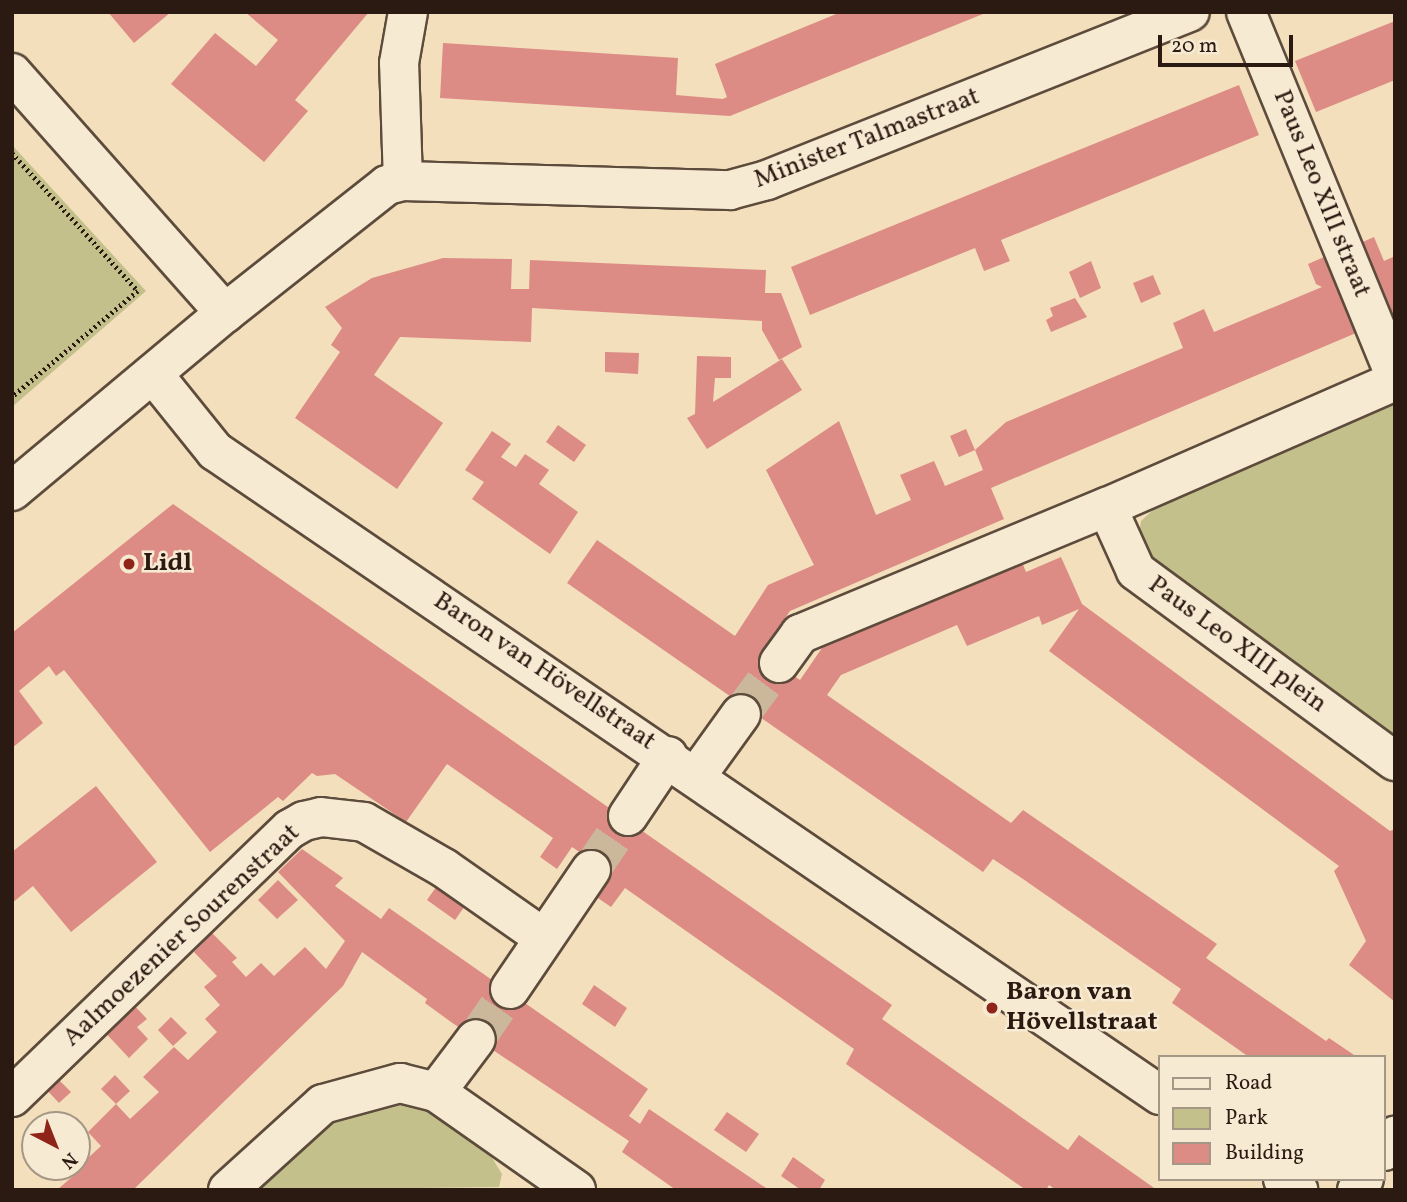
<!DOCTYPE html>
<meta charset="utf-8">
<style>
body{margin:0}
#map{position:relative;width:1407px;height:1202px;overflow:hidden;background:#f3dfbc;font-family:Vollkorn,serif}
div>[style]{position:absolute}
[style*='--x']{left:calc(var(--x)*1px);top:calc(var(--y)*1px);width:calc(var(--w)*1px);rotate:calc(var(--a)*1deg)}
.green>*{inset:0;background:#c3c08b}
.building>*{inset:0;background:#dc8c84}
.minor-tunnel>*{height:38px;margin-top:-19px;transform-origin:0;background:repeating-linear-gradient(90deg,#cbb89a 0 38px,transparent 0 57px)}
.path>*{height:4.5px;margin-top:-2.25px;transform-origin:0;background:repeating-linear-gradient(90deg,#2b1a11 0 2px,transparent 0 5.5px)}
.roads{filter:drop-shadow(2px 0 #5d4b3c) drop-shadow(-2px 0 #5d4b3c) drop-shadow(0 2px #5d4b3c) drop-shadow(0 -2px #5d4b3c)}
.minor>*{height:38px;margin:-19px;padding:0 19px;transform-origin:19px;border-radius:19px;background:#f7ead3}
.dots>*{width:19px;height:19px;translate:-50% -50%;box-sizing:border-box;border:4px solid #f7ead3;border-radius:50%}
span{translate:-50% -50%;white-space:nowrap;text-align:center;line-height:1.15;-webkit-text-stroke:5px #f7ead3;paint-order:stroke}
.street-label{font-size:26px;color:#2b1a11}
.poi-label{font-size:26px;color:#2b1a11;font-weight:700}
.left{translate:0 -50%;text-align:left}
.frame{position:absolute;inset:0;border:14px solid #2b1a11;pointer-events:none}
.legend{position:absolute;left:1158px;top:1055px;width:228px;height:126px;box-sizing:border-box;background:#f7ead3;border:2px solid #a59785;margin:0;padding:9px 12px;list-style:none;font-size:21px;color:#2b1a11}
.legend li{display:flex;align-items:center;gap:14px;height:35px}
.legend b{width:35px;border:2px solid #a59785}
.north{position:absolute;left:21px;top:1111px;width:70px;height:70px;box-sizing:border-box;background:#f7ead3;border:2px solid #a59785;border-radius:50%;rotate:138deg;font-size:19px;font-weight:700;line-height:28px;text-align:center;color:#2b1a11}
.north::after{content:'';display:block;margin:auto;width:24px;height:32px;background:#8f2418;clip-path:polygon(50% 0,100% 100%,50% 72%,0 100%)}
.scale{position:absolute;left:1158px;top:35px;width:135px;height:32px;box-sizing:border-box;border:4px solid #2b1a11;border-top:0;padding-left:9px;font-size:21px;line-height:24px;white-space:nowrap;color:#2b1a11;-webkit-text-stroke:5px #f7ead3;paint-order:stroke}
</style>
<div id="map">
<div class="green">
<div style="clip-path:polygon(12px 145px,146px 291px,12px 407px)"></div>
<div style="clip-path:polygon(1395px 393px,1395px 749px,1148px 563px,1139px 535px,1141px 521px,1154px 509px)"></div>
<div style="clip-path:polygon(403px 1099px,422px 1104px,486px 1148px,502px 1174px,499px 1187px,251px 1190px,335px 1118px)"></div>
</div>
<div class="building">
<div style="clip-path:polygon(108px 12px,171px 12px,134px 43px)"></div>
<div style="clip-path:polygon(245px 12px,369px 12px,295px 100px,308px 111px,264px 162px,171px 84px,215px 33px,256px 66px,278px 40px)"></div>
<div style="clip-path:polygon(841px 12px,988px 12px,730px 116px,440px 98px,443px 43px,678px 58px,676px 95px,723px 99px,727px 97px,715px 64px)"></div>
<div style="clip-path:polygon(1395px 21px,1395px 80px,1316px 112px,1295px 61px)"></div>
<div style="clip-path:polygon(1239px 85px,1259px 135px,1001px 240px,1010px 261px,984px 271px,975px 248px,810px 315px,791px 267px)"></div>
<div style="clip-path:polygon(1374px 237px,1384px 261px,1395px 256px,1395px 317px,1387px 320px,1356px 245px)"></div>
<div style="clip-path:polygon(1324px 257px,1356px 333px,991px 488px,1004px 519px,790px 611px,761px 653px,800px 680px,822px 648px,1022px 562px,1026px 572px,1061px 557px,1082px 604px,1390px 831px,1395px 829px,1395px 1002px,1349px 965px,1366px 941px,1334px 871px,1339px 866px,1049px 651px,1079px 609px,1042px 625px,1039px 616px,967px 646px,957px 625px,841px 675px,827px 695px,1011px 823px,1023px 810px,1217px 944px,1206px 958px,1326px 1041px,1329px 1038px,1357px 1057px,1249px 1057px,1172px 1003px,1181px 989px,1023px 879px,993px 859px,983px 872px,567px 583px,597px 540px,735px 636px,768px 585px,814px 565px,766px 470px,839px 421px,876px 515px,911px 500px,900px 475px,934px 461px,945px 486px,983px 470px,975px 450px,1006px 422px,1183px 348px,1173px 323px,1204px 309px,1214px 332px,1322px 287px,1316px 284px,1308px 264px)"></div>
<div style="clip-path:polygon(443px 258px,512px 259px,511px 289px,529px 289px,530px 260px,766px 270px,765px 293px,781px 293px,802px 347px,779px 360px,762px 330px,762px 321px,532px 308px,531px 342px,400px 337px,374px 375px,443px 423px,397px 489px,295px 418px,340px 352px,331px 345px,342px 328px,325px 307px,372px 278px)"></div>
<div style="clip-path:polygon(1091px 261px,1101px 288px,1080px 298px,1069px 272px)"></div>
<div style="clip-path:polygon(1153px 275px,1161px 294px,1141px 303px,1133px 283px)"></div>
<div style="clip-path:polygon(1075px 298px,1087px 317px,1051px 332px,1046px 320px,1053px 316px,1050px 308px)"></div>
<div style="clip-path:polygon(605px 352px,639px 353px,638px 374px,605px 372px)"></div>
<div style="clip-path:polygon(697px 356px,731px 357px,731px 378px,715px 378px,713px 402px,782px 359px,802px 390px,707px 449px,687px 418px,695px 414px)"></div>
<div style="clip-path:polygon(558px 425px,586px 445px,574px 462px,546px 442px)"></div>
<div style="clip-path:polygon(966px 429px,975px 450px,959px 457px,950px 436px)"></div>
<div style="clip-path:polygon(492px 431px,511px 444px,501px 457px,516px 467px,525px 454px,549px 470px,539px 484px,578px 512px,550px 554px,472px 499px,484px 482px,465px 470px)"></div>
<div style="clip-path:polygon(173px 504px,892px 1005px,882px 1019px,1068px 1150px,1079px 1135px,1157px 1190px,1056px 1190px,1049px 1185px,1046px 1190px,1026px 1190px,846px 1064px,854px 1049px,625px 888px,611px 907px,595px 896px,610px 874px,578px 851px,572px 847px,557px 869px,540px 857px,553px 838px,447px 764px,406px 822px,335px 774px,317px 776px,312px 773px,283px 801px,278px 797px,210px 852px,64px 670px,56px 676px,49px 666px,19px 691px,43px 723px,12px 748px,12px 633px)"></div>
<div style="clip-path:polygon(96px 786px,157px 862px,71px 932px,33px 886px,12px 903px,12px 852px)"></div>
<div style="clip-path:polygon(302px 849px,343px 878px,335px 886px,381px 919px,389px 908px,648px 1089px,629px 1116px,640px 1124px,649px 1109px,769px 1190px,676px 1190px,622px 1152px,629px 1141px,451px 1022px,425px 1003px,427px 999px,362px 952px,343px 986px,133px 1190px,57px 1190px,73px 1176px,64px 1167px,77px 1167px,77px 1146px,88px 1158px,101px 1146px,88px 1132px,116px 1104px,130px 1119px,159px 1092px,143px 1077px,174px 1047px,188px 1060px,217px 1032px,205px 1019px,220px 1005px,204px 987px,217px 976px,194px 952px,212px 933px,237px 958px,232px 962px,246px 977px,261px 963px,274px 976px,305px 947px,326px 969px,345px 941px,278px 872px)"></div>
<div style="clip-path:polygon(278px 880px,298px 900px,277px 919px,258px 900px)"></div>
<div style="clip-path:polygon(439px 883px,467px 903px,455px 920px,427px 900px)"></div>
<div style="clip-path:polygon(594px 985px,627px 1008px,615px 1027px,582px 1004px)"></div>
<div style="clip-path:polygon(129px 1000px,147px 1019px,137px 1027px,148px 1039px,129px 1058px,100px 1027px)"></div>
<div style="clip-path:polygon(171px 1017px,187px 1033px,173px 1046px,158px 1030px)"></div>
<div style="clip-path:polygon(115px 1075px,130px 1091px,116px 1104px,101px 1089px)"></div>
<div style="clip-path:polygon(55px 1076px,71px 1092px,59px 1103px,44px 1087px)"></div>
<div style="clip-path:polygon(727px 1112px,759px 1134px,746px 1152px,714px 1130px)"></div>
<div style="clip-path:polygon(793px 1157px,825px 1180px,819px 1190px,801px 1190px,781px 1176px)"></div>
<div style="clip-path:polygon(36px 1167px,52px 1167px,44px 1175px)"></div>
</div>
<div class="minor-tunnel">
<div style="--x:741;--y:714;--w:64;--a:-53.3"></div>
<div style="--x:591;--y:870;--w:65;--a:-55.6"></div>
<div style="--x:476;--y:1039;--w:60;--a:-55.8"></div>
</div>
<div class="path">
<div style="--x:12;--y:153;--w:187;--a:47.6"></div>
<div style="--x:138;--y:291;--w:165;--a:139.9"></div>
</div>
<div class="roads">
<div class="minor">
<div style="--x:1246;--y:12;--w:393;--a:67.7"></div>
<div style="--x:12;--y:73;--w:321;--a:48.4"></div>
<div style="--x:403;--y:181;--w:118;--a:-91.9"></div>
<div style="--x:399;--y:63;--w:52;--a:-80"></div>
<div style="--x:153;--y:374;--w:99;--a:51.2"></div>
<div style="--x:215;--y:451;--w:1144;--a:34.27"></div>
<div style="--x:12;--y:491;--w:278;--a:-39.9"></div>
<div style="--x:225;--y:313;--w:206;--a:-38.3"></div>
<div style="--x:387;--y:185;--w:16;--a:-14"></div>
<div style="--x:403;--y:181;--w:327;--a:1.6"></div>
<div style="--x:730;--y:190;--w:38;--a:-15"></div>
<div style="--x:767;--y:180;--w:455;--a:-21.7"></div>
<div style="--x:1107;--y:507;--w:70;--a:65.6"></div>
<div style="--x:1136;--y:571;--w:321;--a:36.3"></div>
<div style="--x:779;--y:663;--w:36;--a:-54"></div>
<div style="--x:800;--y:634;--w:332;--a:-22.5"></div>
<div style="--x:1107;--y:507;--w:314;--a:-23.6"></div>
<div style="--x:697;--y:775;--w:75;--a:-54.2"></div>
<div style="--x:628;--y:816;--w:72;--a:-56.3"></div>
<div style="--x:510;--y:989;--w:144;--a:-55.8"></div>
<div style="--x:436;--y:1092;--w:66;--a:-53"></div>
<div style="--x:12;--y:1097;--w:386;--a:-44"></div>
<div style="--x:290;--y:829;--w:16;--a:-30"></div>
<div style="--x:304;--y:821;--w:17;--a:-13"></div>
<div style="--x:321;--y:817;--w:43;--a:6.6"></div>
<div style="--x:364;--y:822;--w:92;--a:29.9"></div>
<div style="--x:444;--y:868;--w:122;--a:35"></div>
<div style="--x:1384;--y:1151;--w:19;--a:-54"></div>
<div style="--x:1283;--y:1179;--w:19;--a:36"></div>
<div style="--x:228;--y:1190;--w:128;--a:-42.2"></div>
<div style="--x:323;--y:1104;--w:80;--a:-15.3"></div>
<div style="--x:400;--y:1083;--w:37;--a:14"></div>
<div style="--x:436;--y:1092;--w:171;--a:35"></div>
<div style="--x:1357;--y:1190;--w:13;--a:-58"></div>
</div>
</div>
<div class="dots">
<div style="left:129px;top:564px;background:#8f2418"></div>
<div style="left:992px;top:1008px;background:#8f2418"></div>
</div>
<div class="street-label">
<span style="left:867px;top:139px;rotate:-21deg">Minister Talmastraat</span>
<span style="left:1321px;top:194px;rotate:68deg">Paus Leo XIII straat</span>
<span style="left:1237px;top:645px;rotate:36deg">Paus Leo XIII plein</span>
<span style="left:544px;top:672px;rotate:34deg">Baron van Hövellstraat</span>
<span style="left:182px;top:936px;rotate:-43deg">Aalmoezenier Sourenstraat</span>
</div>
<div class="poi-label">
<span class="left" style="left:143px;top:564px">Lidl</span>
<span class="left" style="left:1006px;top:1008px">Baron van<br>Hövellstraat</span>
</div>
<div class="frame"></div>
<ul class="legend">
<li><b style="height:9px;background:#f7ead3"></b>Road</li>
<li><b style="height:19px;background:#c3c08b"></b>Park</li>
<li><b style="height:19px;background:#dc8c84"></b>Building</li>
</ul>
<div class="north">N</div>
<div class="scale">20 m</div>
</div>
